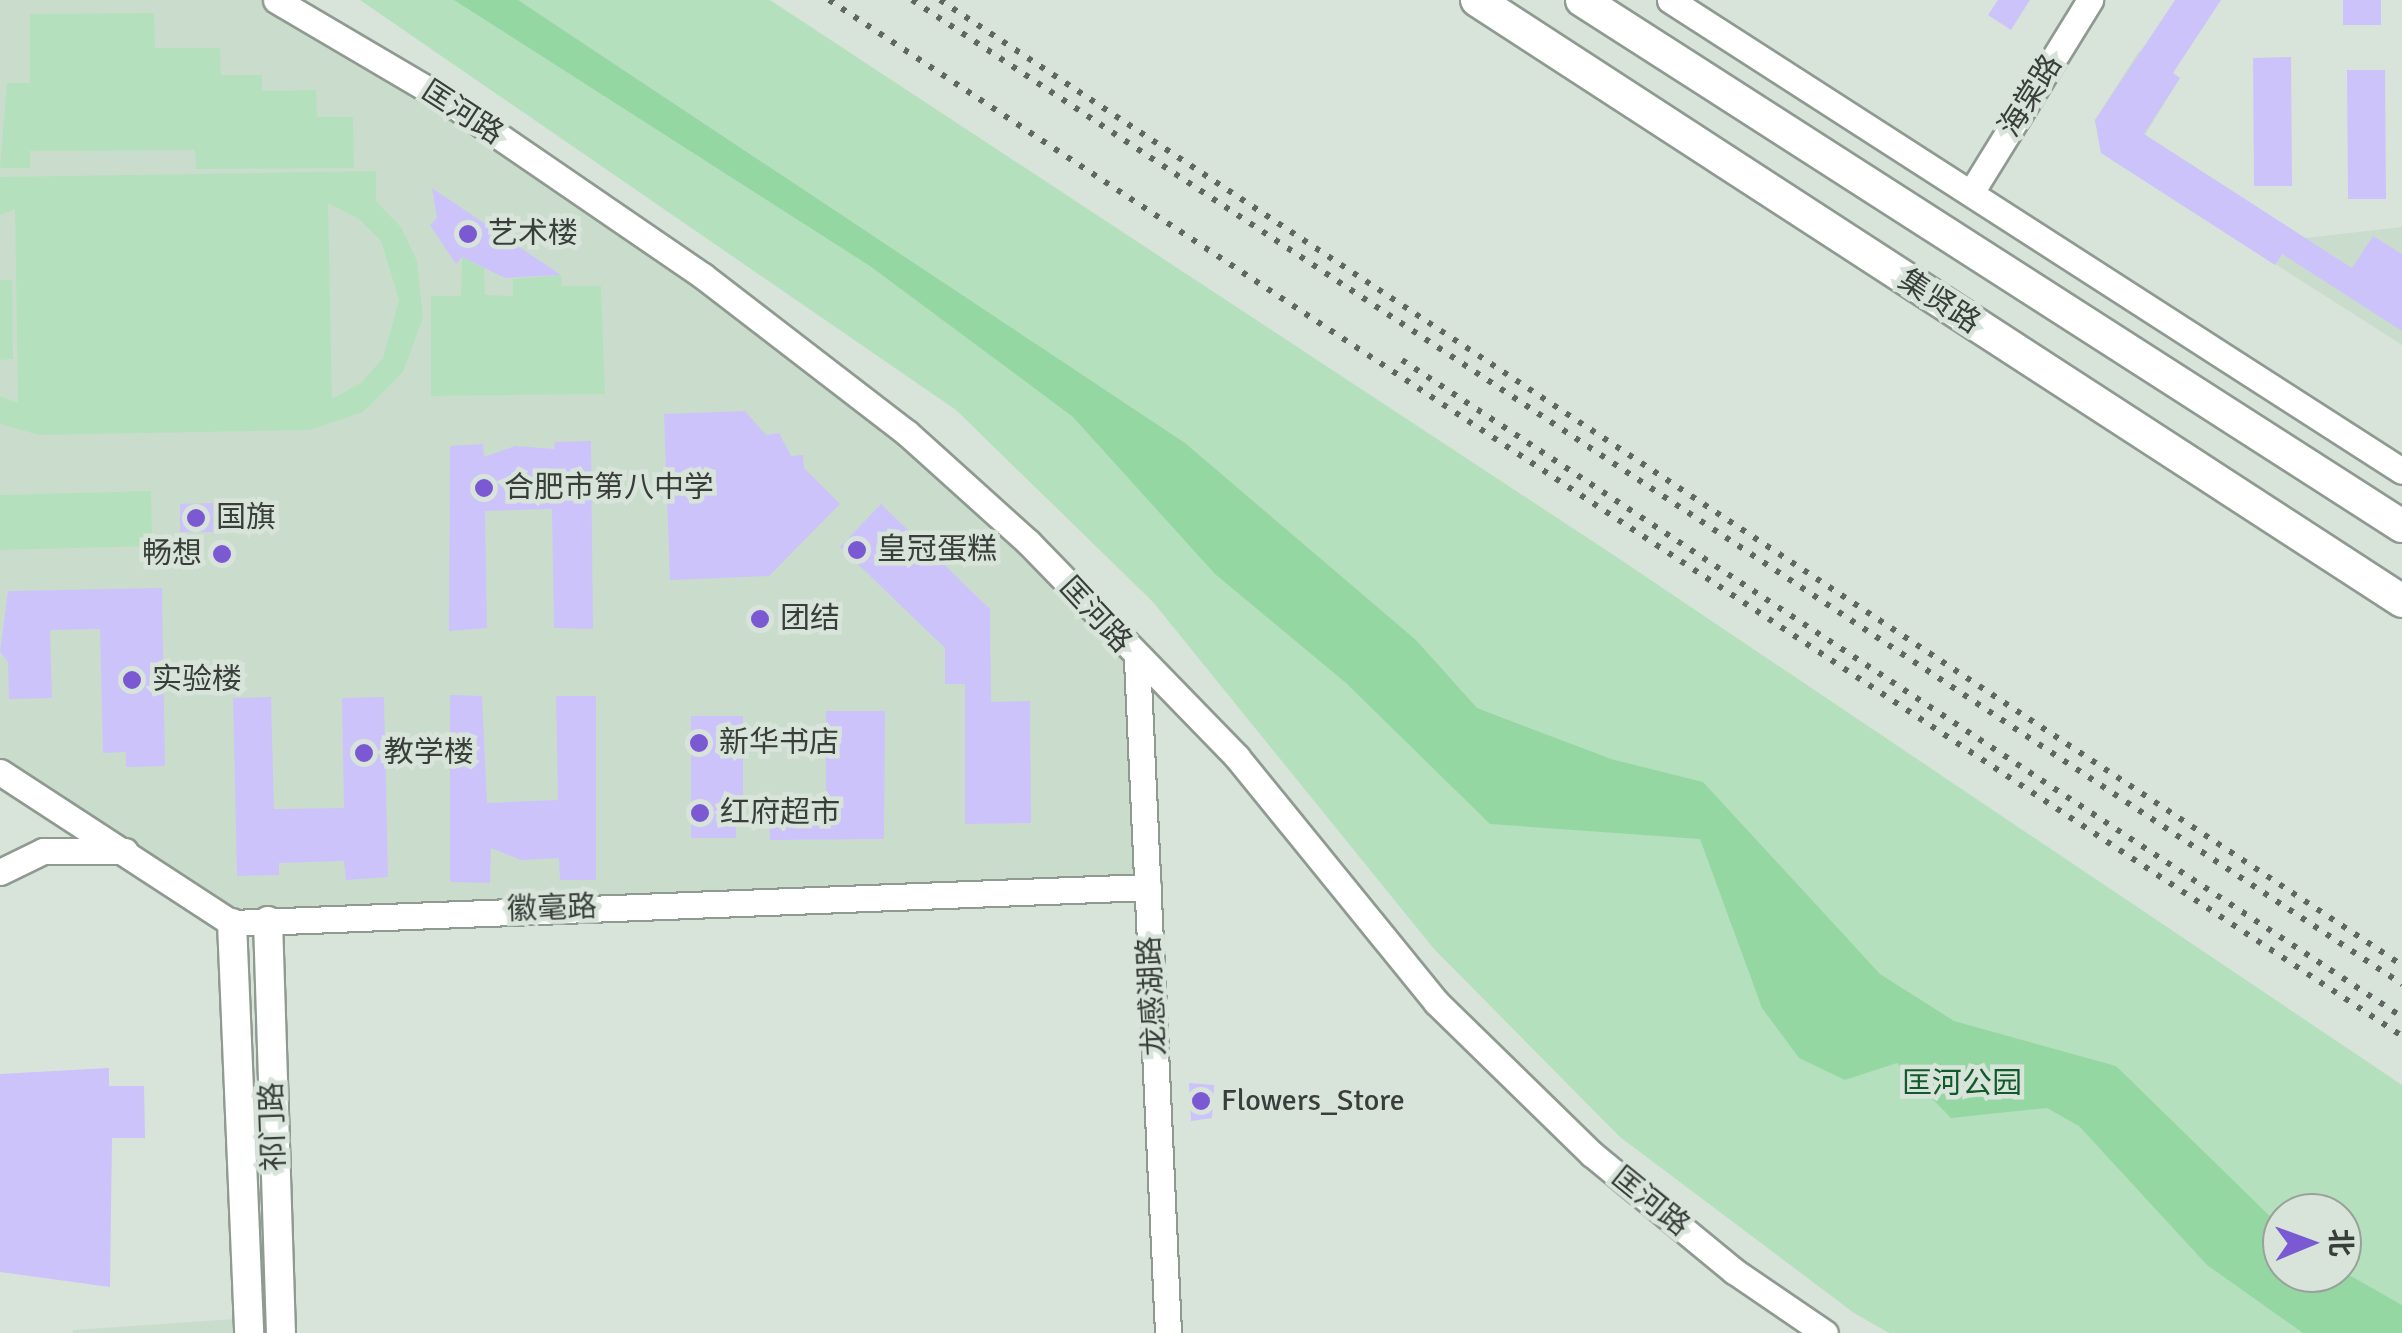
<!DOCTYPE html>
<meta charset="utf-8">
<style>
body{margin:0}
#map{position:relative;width:2402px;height:1333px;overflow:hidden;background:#d8e4da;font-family:Signika,"Noto Sans SC",sans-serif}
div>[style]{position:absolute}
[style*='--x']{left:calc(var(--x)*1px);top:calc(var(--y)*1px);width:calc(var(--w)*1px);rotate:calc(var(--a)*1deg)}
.built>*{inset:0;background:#caddcd}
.green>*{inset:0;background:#b5e0bd}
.water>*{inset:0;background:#95d7a3}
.building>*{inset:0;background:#ccc3fb}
.roads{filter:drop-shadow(2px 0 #8f9a91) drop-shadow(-2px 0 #8f9a91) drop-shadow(0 2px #8f9a91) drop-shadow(0 -2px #8f9a91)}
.secondary>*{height:25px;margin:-12.5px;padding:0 12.5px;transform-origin:12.5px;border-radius:12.5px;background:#fff}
.primary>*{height:28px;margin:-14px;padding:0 14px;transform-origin:14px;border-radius:14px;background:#fff}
.highway>*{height:32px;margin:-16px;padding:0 16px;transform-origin:16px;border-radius:16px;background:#fff}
.rail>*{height:6px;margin-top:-3px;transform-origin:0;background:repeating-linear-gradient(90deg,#606762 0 5px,transparent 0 15px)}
.dots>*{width:28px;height:28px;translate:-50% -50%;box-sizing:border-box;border:5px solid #d8e4da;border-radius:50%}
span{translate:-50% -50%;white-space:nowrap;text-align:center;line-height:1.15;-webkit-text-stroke:9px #d8e4da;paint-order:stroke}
.street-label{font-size:30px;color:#393e3a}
.poi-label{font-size:30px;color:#393e3a}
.left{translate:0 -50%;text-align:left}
.right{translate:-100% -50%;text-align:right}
.park-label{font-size:30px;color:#115a2c}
.north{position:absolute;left:2262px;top:1193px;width:100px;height:100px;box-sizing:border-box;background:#d8e4da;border:2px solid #98a29a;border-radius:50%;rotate:89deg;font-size:28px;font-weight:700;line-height:40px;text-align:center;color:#393e3a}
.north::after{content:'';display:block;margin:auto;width:35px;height:45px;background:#7b59d3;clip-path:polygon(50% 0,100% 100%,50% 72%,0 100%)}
</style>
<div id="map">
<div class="built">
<div style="clip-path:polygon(0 0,276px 0,446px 100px,907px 433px,1137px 660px,1148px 887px,232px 923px,0 772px)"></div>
<div style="clip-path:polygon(2139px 51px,2180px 78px,2145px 135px,2305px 238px,2402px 227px,2402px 345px,2101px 153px,2095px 120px)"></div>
<div style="clip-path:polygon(249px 1318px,249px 1333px,73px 1333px,73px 1330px)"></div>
</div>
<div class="green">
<div style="clip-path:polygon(evenodd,360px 0,770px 0,1615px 556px,2402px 1085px,2402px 1333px,1889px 1333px,1854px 1313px,1620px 1137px,1434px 949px,1153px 602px,956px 410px,360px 0,2282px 1213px,2342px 1213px,2342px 1273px,2282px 1273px,2282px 1213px)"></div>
<div style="clip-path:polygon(154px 13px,155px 48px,220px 48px,221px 75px,262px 75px,262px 91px,316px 90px,317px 117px,353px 117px,354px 168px,196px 169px,195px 150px,30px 151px,30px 168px,0 168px,7px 83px,30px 83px,30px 14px)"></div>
<div style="clip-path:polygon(evenodd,376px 171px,376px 201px,401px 227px,417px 261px,423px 318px,403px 372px,363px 412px,309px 430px,39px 435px,0 424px,0 396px,18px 403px,15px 209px,0 215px,0 177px,376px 171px,328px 203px,359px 219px,381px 241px,399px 300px,383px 358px,362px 382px,332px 399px,328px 203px)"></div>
<div style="clip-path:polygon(462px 257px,484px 268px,485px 295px,513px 296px,513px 279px,561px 275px,562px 286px,601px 286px,605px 394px,431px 396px,431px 296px,461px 296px)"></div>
<div style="clip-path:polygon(0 280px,12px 280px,13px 359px,0 360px)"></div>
<div style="clip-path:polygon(151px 491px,152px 546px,0 550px,0 495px)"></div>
</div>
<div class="water">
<div style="clip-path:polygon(454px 0,518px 0,1185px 443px,1416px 640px,1477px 708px,1611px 759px,1703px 782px,1880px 974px,1954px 1021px,2116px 1066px,2282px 1228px,2282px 1273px,2342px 1271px,2402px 1305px,2402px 1333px,2303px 1333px,2207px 1265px,2079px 1126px,2047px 1108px,1951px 1118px,1897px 1063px,1845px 1080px,1799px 1058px,1762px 1008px,1700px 839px,1490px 824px,1346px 683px,1215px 574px,1073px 417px,870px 266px)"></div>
</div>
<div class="building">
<div style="clip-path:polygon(1998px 0,2030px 0,2011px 30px,1988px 15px)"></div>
<div style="clip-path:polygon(2175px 0,2221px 0,2173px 73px,2180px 78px,2144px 134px,2352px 268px,2373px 236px,2402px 254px,2402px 331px,2282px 254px,2275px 265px,2101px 153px,2095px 120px)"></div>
<div style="clip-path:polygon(2343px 0,2381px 0,2381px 25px,2343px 25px)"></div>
<div style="clip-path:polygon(2291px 57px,2292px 186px,2254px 186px,2253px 58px)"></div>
<div style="clip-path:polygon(2347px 70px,2385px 70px,2386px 199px,2348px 199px)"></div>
<div style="clip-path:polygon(432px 188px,561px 275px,505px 278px,462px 257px,456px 264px,430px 225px,437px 218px)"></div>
<div style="clip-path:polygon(745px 411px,766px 435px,779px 433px,791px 456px,803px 455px,804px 468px,840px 504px,769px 576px,670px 580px,664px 414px)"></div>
<div style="clip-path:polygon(591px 441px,593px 629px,554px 628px,552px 509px,485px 511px,487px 628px,449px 631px,450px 446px,483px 444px,484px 457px,515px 446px,554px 449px,555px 442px)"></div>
<div style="clip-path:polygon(213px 503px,213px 532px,180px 532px,180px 504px)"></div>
<div style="clip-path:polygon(881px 504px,990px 609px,991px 702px,1030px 701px,1031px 823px,965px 824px,965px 684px,945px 684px,945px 648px,840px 547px)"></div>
<div style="clip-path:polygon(162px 588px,165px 766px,126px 767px,126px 752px,103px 753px,100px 629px,50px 630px,52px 698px,9px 699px,8px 662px,0 652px,8px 591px)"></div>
<div style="clip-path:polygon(450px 695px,482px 696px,487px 803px,558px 800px,556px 696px,596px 696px,596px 880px,560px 880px,559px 858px,521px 860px,491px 848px,490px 883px,450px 882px)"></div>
<div style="clip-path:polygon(271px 697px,274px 809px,344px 808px,342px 698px,384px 697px,388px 877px,346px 880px,344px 861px,279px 863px,279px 875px,237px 876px,233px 698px)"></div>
<div style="clip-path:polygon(826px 711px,885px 711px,884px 839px,770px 840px,769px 810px,826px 810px)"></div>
<div style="clip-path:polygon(691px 716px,743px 716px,743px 822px,736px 823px,736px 838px,691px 838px)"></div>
<div style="clip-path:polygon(109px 1068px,109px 1086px,144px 1086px,145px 1138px,112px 1138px,110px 1287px,0 1272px,0 1074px)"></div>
<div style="clip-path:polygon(1189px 1083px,1214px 1085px,1212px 1118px,1191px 1121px)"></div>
</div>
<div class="roads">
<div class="secondary">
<div style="--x:276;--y:0;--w:197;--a:30.5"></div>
<div style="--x:446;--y:100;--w:311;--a:34.4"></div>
<div style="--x:703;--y:276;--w:257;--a:37.6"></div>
<div style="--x:907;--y:433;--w:163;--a:42"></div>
<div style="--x:1028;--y:542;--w:300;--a:45.8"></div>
<div style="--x:1237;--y:757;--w:316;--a:50.9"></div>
<div style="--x:1436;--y:1002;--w:218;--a:44.3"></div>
<div style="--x:1592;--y:1154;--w:184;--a:39.5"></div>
<div style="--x:1734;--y:1271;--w:110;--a:34.3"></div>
<div style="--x:1670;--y:0;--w:870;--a:32.76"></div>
<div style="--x:1972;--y:191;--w:225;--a:-58.3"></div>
<div style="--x:1137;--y:660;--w:674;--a:87.36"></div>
<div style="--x:0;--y:772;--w:277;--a:33.1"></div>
<div style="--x:232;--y:923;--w:917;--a:-2.25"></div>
<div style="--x:0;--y:872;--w:48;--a:-26"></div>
<div style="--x:43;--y:851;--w:82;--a:0"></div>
</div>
<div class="primary">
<div style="--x:268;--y:921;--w:412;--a:88.2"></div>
<div style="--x:232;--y:923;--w:410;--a:87.6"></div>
</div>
<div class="highway">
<div style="--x:1477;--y:0;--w:1103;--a:33.01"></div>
<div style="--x:1582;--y:0;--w:974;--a:32.68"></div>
</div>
</div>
<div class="rail">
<div style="--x:829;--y:0;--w:1884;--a:33.37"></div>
<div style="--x:912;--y:0;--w:1786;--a:33.44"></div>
<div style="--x:940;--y:0;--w:1752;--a:33.43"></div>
<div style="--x:1402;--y:360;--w:1197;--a:33.3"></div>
</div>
<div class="dots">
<div style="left:468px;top:234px;background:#7b59d3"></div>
<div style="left:484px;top:488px;background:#7b59d3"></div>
<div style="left:196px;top:518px;background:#7b59d3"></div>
<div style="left:857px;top:550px;background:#7b59d3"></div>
<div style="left:222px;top:554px;background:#7b59d3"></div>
<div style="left:760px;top:619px;background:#7b59d3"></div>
<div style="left:132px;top:680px;background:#7b59d3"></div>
<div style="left:699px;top:743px;background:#7b59d3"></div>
<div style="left:364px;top:753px;background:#7b59d3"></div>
<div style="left:700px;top:813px;background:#7b59d3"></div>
<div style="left:1201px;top:1101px;background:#7b59d3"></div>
</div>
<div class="street-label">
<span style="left:2031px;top:96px;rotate:-58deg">海棠路</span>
<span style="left:462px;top:113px;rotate:33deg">匡河路</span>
<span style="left:1939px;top:302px;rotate:33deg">集贤路</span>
<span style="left:1095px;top:615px;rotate:47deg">匡河路</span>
<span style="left:552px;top:909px;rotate:-2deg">徽毫路</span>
<span style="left:1153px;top:996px;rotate:-93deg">龙感湖路</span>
<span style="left:274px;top:1127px;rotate:-92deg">祁门路</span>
<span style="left:1650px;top:1202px;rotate:39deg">匡河路</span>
</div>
<div class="poi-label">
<span class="left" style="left:488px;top:234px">艺术楼</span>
<span class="left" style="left:504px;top:488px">合肥市第八中学</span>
<span class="left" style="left:216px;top:518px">国旗</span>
<span class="left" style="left:877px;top:550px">皇冠蛋糕</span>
<span class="right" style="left:202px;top:554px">畅想</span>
<span class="left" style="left:780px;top:619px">团结</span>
<span class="left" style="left:152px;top:680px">实验楼</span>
<span class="left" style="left:719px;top:743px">新华书店</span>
<span class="left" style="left:384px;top:753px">教学楼</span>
<span class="left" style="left:720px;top:813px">红府超市</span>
<span class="left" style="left:1221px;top:1101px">Flowers_Store</span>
</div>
<div class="park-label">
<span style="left:1962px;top:1084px">匡河公园</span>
</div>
<div class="north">北</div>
</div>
